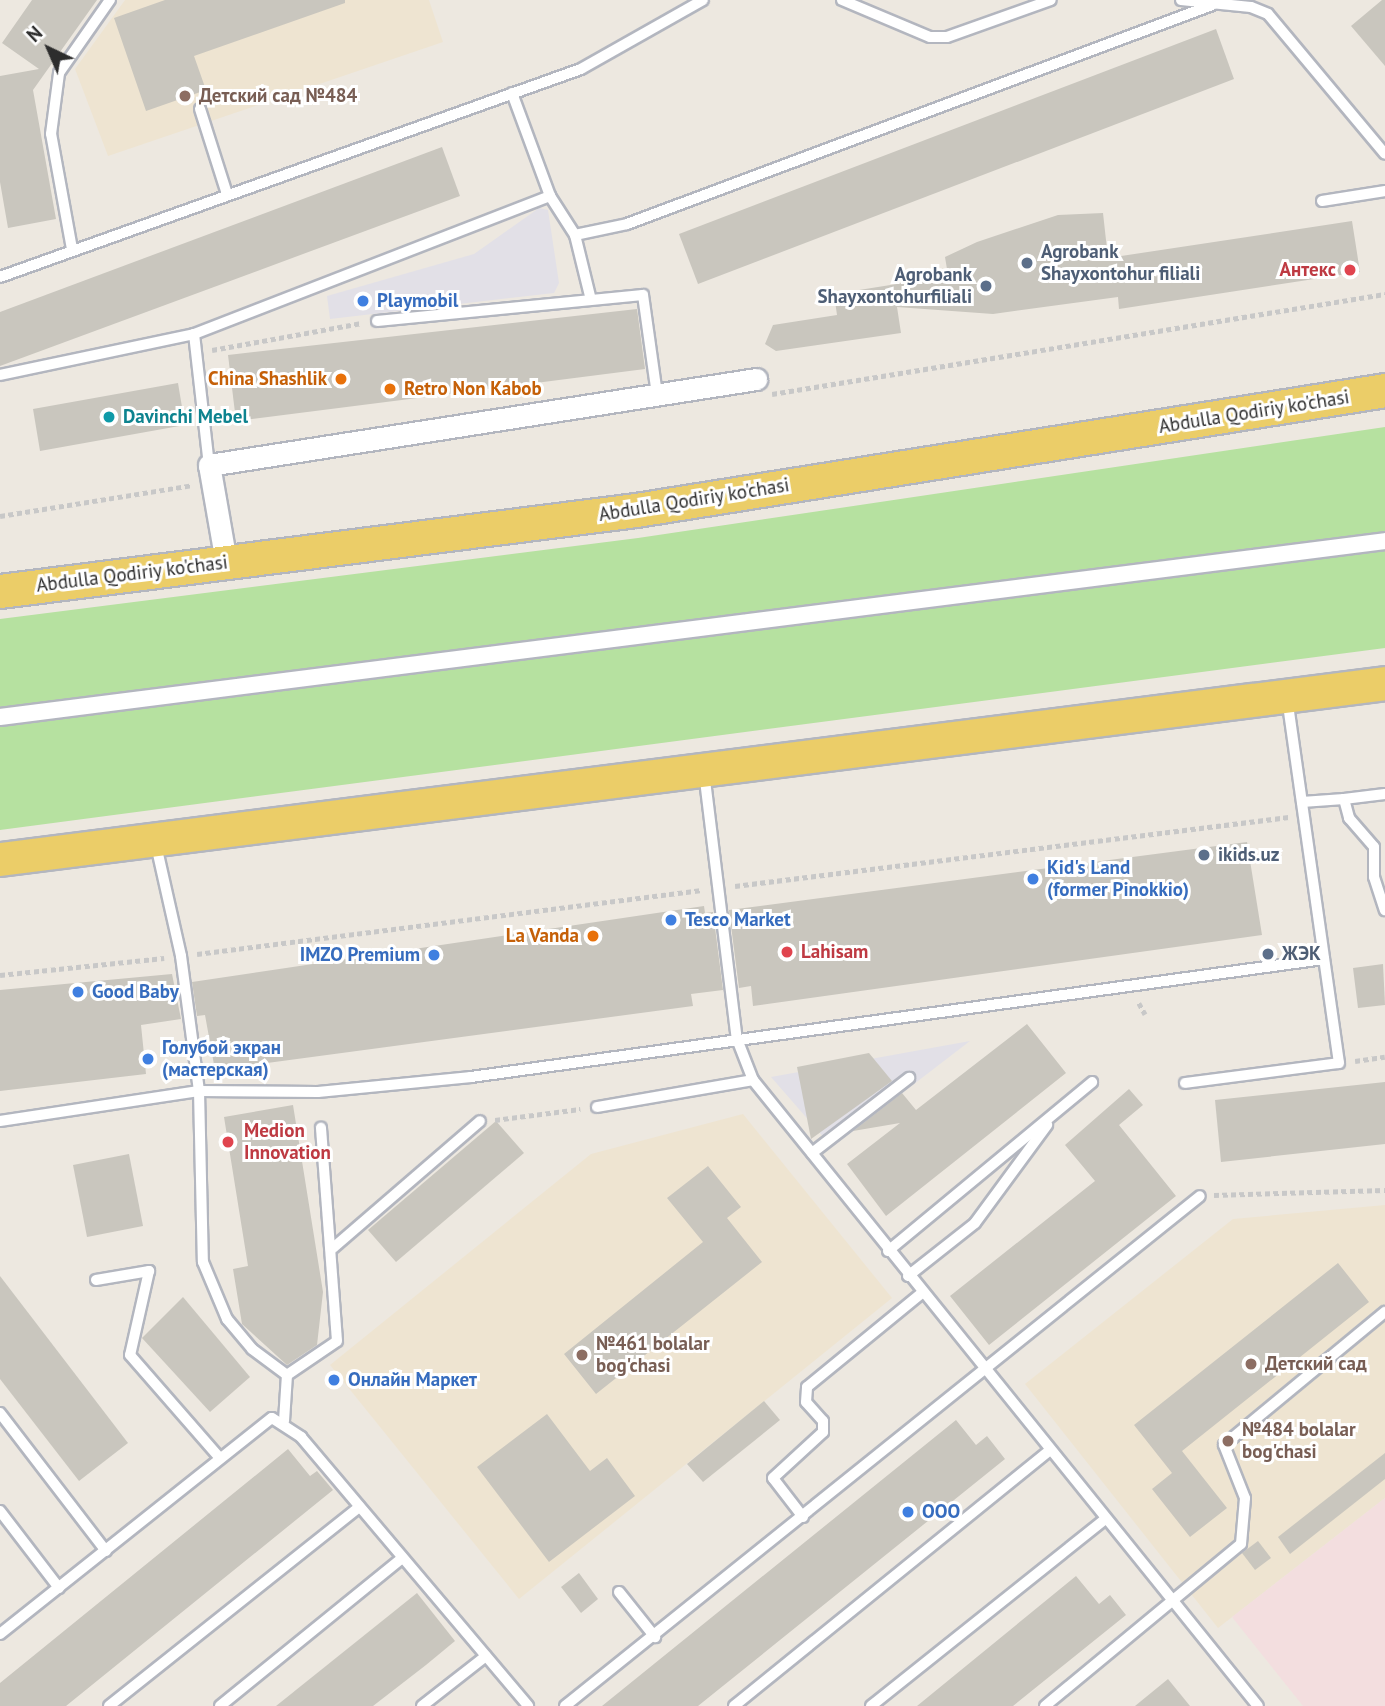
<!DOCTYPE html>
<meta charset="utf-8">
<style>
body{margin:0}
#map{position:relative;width:1385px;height:1706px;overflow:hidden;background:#ede8e0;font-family:"PT Sans",sans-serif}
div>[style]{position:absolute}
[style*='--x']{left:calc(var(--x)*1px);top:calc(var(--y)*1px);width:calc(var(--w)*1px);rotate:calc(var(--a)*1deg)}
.industrial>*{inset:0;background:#e2e0e7}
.education>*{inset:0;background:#eee4d1}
.medical>*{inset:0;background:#f3dedf}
.green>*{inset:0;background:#b6e1a0}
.building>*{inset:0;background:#c9c6be}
.path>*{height:4.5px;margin-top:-2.25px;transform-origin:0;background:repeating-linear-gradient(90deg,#c8c8c8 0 5px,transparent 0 8.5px)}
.roads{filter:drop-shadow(2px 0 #b3b6bf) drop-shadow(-2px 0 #b3b6bf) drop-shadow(0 2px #b3b6bf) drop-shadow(0 -2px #b3b6bf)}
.service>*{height:10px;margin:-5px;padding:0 5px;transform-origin:5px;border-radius:5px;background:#fff}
.pedestrian>*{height:16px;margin:-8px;padding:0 8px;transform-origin:8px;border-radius:8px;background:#fff}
.minor>*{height:21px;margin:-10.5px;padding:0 10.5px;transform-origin:10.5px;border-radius:10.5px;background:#fff}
.primary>*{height:33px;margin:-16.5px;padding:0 16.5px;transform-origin:16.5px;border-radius:16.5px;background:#ebcd68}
.dots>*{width:19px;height:19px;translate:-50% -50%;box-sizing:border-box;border:4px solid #fff;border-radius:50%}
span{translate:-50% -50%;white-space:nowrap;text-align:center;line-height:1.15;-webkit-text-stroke:6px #fff;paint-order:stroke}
.education-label{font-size:19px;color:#785e54;font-weight:700}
.left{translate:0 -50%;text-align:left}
.service-label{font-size:19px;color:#4e5e75;font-weight:700}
.right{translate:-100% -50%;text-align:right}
.health-label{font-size:19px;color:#be3a42;font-weight:700}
.shop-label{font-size:19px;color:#366cbe;font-weight:700}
.food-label{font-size:19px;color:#c56008;font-weight:700}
.street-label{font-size:19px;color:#2d2d2d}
.culture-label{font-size:19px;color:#0d838f;font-weight:700}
.north{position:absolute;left:14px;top:14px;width:70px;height:70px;-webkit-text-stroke:5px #fff;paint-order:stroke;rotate:316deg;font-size:19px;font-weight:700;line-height:28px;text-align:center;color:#2d2d2d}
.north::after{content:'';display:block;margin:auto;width:24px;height:32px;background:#2d2d2d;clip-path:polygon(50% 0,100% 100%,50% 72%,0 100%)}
</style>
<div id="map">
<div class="industrial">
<div style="clip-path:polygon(539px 208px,548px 210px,559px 283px,554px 293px,330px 319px,327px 296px,474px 254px)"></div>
<div style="clip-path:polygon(970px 1041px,832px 1147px,771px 1077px)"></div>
</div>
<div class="education">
<div style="clip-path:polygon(125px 0,429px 0,443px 42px,108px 156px,75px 69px)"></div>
<div style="clip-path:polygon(743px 1114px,892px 1298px,519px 1599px,330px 1365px,591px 1154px)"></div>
<div style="clip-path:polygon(1385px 1205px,1385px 1498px,1218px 1628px,1025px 1384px,1233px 1219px)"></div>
</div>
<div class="medical">
<div style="clip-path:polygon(1385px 1498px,1385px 1706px,1303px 1706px,1232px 1617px)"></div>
</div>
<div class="green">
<div style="clip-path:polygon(1385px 427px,1385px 648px,0 830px,0 619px,638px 538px)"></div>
</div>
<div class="building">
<div style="clip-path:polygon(32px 0,97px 0,33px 90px,56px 219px,8px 228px,0 182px,0 76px,39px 69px,2px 43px)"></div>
<div style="clip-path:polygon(165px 0,345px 0,345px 3px,194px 56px,206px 90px,146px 111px,114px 18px)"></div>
<div style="clip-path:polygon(1382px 0,1385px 0,1385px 66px,1351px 26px)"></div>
<div style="clip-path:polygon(1216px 29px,1234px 79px,698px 284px,679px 234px)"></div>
<div style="clip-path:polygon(442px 147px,460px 196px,0 366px,0 312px)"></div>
<div style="clip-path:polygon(1103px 213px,1108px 258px,1352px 221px,1360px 272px,1119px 309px,1118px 297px,993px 314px,897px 307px,901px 333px,776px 351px,765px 344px,773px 325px,837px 315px,834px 294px,928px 279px,927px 272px,947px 269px,945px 257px,977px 242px,1058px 215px)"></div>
<div style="clip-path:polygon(637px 309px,645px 369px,236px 421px,228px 355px)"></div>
<div style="clip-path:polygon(178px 383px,185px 425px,40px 451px,33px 409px)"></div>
<div style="clip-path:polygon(1247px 842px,1262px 935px,753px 1006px,751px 986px,739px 988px,729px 910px)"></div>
<div style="clip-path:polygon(704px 906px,705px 913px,713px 912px,723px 990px,691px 994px,693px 1006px,215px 1070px,205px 1015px,197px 1016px,192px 982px)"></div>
<div style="clip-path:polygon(1383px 964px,1385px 1005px,1358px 1008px,1353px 968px)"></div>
<div style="clip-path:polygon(172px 974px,181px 1019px,141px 1025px,146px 1074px,0 1091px,0 990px)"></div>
<div style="clip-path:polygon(1027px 1024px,1066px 1073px,886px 1216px,847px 1164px,900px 1123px,853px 1131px,902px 1093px,916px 1110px)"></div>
<div style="clip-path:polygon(869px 1053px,892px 1081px,811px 1139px,797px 1067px)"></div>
<div style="clip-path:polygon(1385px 1082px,1385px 1144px,1221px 1162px,1215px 1100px)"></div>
<div style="clip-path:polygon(1129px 1089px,1143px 1105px,1119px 1125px,1176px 1196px,989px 1345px,950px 1296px,1095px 1181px,1065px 1145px)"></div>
<div style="clip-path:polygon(293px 1105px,323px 1292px,317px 1345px,287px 1365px,242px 1324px,233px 1269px,248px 1266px,224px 1117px)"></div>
<div style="clip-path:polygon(496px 1121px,524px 1153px,396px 1262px,368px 1230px)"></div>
<div style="clip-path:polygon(129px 1154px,143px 1226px,87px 1237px,73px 1165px)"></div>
<div style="clip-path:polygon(708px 1166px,741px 1207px,727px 1218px,762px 1262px,596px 1394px,564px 1354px,703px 1242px,667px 1198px)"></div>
<div style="clip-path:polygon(1338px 1263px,1369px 1302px,1182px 1451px,1227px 1508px,1190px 1537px,1152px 1489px,1172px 1473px,1134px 1425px)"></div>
<div style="clip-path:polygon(0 1276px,128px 1443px,79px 1481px,0 1379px)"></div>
<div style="clip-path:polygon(183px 1297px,250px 1377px,210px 1412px,142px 1338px)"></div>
<div style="clip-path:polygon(764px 1401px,780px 1420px,703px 1482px,687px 1464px)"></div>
<div style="clip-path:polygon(547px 1414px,590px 1471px,607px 1458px,635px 1496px,549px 1562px,477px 1467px)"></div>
<div style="clip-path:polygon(956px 1420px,976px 1445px,987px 1436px,1005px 1459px,698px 1706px,602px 1706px)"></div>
<div style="clip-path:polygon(288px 1449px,310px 1476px,317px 1471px,333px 1490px,66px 1706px,0 1706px,0 1683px)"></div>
<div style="clip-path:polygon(1385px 1453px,1385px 1479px,1290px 1554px,1278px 1537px)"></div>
<div style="clip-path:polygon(1258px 1541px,1271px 1558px,1255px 1570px,1242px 1553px)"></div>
<div style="clip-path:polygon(579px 1573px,598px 1599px,581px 1613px,561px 1587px)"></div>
<div style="clip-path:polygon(1076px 1576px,1099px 1604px,1110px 1595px,1126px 1615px,1013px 1706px,917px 1706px)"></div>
<div style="clip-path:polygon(417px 1593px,455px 1641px,426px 1665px,373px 1706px,276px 1706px)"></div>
<div style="clip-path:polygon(1168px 1679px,1190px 1706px,1135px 1706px)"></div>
</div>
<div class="path">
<div style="--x:212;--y:350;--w:152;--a:-10.2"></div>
<div style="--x:772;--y:394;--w:621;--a:-9.27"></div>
<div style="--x:0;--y:516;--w:195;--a:-9.1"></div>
<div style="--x:735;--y:886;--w:558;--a:-7.1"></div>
<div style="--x:197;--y:954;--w:509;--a:-7.22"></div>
<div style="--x:0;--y:975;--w:165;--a:-5.9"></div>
<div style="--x:1139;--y:1003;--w:13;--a:61"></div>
<div style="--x:1355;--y:1061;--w:30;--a:-8"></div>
<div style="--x:495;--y:1120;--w:86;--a:-7.4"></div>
<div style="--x:1214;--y:1195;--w:171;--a:-1.7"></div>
</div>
<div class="roads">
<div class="service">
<div style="--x:842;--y:0;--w:95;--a:22.8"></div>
<div style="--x:930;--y:37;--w:17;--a:0"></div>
<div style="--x:947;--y:37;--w:110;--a:-19.6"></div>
<div style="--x:1181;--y:0;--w:70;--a:5.7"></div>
<div style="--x:1251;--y:7;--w:18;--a:22"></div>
<div style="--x:1268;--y:14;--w:182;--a:50.1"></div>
<div style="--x:512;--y:93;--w:110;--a:69.7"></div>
<div style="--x:550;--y:196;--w:46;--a:57.3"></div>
<div style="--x:575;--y:235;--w:63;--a:76.2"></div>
<div style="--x:200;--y:109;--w:89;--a:72.4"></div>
<div style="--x:1322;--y:201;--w:64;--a:-9"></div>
<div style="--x:575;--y:235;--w:53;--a:-11.9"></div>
<div style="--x:627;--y:224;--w:625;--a:-20.52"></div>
<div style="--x:72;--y:249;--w:117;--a:-100.3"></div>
<div style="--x:51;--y:134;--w:62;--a:-82.5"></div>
<div style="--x:59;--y:73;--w:89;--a:-55.1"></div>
<div style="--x:0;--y:277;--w:617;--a:-19.7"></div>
<div style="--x:581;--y:69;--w:140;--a:-29.5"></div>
<div style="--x:377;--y:321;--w:267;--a:-5.6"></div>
<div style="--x:643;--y:295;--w:101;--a:82"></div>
<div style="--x:194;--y:334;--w:132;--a:83.5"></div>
<div style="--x:0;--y:375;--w:198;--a:-11.9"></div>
<div style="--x:194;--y:334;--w:382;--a:-21.2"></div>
<div style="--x:704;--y:772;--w:269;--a:83"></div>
<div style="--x:737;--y:1039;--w:44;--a:68.7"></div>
<div style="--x:753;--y:1080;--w:804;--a:51.11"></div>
<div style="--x:1344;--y:799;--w:41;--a:-7"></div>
<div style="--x:1302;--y:802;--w:42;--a:-4.1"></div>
<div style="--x:1344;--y:799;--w:20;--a:75"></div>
<div style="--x:1349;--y:818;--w:38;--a:49"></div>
<div style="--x:1374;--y:847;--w:30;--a:90"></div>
<div style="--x:1374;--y:877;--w:35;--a:72"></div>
<div style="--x:156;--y:845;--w:114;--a:77.3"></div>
<div style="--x:181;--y:956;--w:136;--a:82.4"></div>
<div style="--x:199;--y:1091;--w:171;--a:88.7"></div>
<div style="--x:203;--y:1262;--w:62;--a:67.2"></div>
<div style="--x:227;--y:1319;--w:39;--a:50"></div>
<div style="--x:252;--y:1349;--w:44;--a:36.6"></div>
<div style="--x:1185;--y:1083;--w:155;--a:-7.4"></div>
<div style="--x:1339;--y:1063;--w:368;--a:-98.1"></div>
<div style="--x:597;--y:1107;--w:158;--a:-9.8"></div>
<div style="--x:0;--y:1121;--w:201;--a:-8.6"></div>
<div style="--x:199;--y:1091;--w:119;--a:0.5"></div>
<div style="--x:318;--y:1092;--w:154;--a:-5.6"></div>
<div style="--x:471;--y:1077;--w:861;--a:-7.88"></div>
<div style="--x:812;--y:1153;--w:123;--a:-37.7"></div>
<div style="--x:333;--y:1248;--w:194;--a:-40.8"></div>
<div style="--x:888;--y:1251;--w:265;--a:-39.6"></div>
<div style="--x:908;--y:1276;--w:85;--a:-38.3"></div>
<div style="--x:975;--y:1223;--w:122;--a:-53.7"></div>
<div style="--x:96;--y:1280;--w:54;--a:-9.6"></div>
<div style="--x:149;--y:1271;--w:86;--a:102.7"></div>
<div style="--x:130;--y:1355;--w:135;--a:48.9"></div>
<div style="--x:287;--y:1375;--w:60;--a:-34.2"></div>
<div style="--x:337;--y:1341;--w:214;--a:-94.3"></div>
<div style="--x:0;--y:1413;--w:174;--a:52.5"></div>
<div style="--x:284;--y:1421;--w:46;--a:-86.3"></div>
<div style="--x:0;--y:1511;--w:97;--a:52.5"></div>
<div style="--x:803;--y:1517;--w:49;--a:-127.6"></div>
<div style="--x:773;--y:1478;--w:68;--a:-42.6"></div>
<div style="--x:823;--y:1432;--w:11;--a:-90"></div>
<div style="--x:823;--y:1421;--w:25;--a:-132"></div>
<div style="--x:806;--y:1402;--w:15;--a:-86"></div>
<div style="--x:807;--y:1387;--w:149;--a:-39.3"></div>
<div style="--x:619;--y:1592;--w:58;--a:51.3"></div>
<div style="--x:0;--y:1634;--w:347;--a:-38.5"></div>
<div style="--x:272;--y:1418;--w:35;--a:33"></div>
<div style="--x:301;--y:1437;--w:352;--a:49.8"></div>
<div style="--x:109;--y:1706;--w:320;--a:-38.5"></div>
<div style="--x:220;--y:1706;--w:235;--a:-39.1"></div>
<div style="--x:422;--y:1706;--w:81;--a:-38"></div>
<div style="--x:565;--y:1706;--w:814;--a:-38.77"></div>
<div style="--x:734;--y:1706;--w:407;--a:-39"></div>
<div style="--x:871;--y:1706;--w:300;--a:-38.6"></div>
<div style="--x:1045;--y:1706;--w:254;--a:-39.6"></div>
<div style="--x:1241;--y:1544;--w:46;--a:-85"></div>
<div style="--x:1245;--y:1498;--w:57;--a:-111.6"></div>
<div style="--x:1224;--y:1445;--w:209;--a:-39.6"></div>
</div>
<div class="pedestrian">
<div style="--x:0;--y:717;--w:1396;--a:-7.24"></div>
</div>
<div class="minor">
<div style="--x:226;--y:562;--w:98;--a:-99.9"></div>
<div style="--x:209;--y:465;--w:554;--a:-8.93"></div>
</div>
<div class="primary">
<div style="--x:0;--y:591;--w:641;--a:-7.26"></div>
<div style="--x:636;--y:510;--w:759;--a:-9.1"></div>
<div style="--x:0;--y:859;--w:1396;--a:-7.24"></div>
</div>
</div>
<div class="dots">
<div style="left:185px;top:96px;background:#8d6e63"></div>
<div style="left:1027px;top:263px;background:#5c6f8a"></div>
<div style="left:1350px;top:270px;background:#e0444e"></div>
<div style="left:986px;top:286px;background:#5c6f8a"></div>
<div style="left:363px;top:301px;background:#3f7fe0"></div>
<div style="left:341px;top:379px;background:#e8710a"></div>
<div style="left:390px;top:389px;background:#e8710a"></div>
<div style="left:109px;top:417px;background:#0f9aa8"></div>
<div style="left:1204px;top:855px;background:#5c6f8a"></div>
<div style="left:1033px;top:879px;background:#3f7fe0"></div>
<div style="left:671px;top:920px;background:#3f7fe0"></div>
<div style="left:593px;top:936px;background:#e8710a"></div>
<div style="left:787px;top:952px;background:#e0444e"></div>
<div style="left:1268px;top:954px;background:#5c6f8a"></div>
<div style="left:434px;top:955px;background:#3f7fe0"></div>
<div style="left:78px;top:992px;background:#3f7fe0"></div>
<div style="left:148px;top:1059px;background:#3f7fe0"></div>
<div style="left:228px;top:1142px;background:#e0444e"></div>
<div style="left:582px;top:1355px;background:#8d6e63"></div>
<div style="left:1251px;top:1364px;background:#8d6e63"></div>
<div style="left:334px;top:1380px;background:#3f7fe0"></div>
<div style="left:1228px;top:1441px;background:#8d6e63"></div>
<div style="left:908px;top:1512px;background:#3f7fe0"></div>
</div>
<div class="education-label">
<span class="left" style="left:199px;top:96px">Детский сад №484</span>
<span class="left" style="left:596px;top:1355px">№461 bolalar<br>bog'chasi</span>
<span class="left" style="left:1265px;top:1364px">Детский сад</span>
<span class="left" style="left:1242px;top:1441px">№484 bolalar<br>bog'chasi</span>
</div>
<div class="service-label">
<span class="left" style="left:1041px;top:263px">Agrobank<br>Shayxontohur filiali</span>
<span class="right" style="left:972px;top:286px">Agrobank<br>Shayxontohurfiliali</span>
<span class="left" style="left:1218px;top:855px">ikids.uz</span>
<span class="left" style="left:1282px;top:954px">ЖЭК</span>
</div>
<div class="health-label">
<span class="right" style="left:1336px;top:270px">Антекс</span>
<span class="left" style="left:801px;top:952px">Lahisam</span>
<span class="left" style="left:244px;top:1142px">Medion<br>Innovation</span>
</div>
<div class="shop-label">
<span class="left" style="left:377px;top:301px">Playmobil</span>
<span class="left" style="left:1047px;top:879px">Kid's Land<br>(former Pinokkio)</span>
<span class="left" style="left:685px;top:920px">Tesco Market</span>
<span class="right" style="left:420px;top:955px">IMZO Premium</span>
<span class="left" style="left:92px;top:992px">Good Baby</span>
<span class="left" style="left:162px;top:1059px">Голубой экран<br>(мастерская)</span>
<span class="left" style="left:348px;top:1380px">Онлайн Маркет</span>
<span class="left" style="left:922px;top:1512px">ООО</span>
</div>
<div class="food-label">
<span class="right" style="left:327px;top:379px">China Shashlik</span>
<span class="left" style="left:404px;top:389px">Retro Non Kabob</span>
<span class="right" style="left:579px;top:936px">La Vanda</span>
</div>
<div class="street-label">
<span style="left:1254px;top:412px;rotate:-9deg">Abdulla Qodiriy ko'chasi</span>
<span style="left:694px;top:500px;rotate:-9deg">Abdulla Qodiriy ko'chasi</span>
<span style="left:132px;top:574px;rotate:-7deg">Abdulla Qodiriy ko'chasi</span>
</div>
<div class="culture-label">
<span class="left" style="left:123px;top:417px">Davinchi Mebel</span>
</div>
<div class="north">N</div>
</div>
